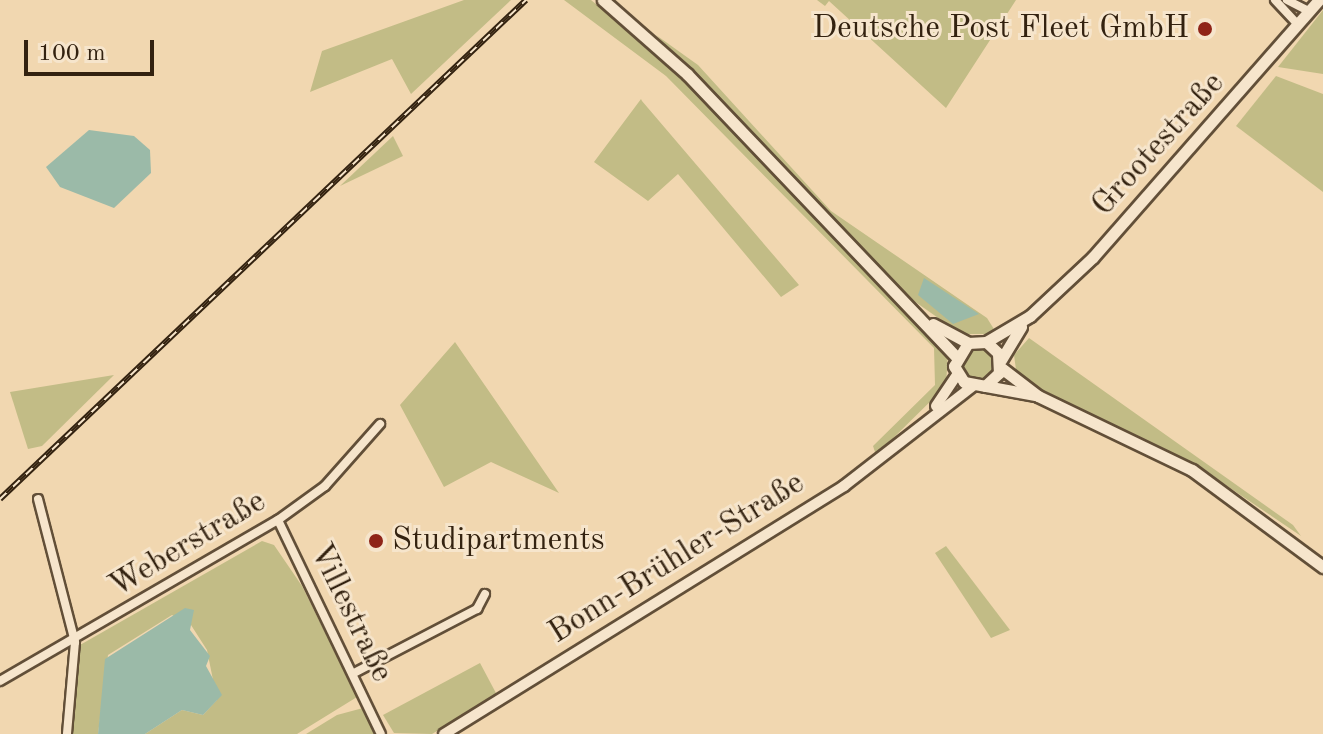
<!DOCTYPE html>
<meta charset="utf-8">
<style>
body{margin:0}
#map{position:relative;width:1323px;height:734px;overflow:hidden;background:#f1d7b0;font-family:"Old Standard TT",serif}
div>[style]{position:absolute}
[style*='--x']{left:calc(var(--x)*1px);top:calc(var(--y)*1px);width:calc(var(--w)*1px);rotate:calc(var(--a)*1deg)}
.green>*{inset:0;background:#c2bc86}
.round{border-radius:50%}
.water>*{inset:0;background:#9bbaa8}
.roads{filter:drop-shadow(2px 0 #624f38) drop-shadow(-2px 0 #624f38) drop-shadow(0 2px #624f38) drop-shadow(0 -2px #624f38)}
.minor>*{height:8px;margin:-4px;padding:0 4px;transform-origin:4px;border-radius:4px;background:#f6e5cc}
.tertiary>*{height:10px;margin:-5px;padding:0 5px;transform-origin:5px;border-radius:5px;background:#f6e5cc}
.secondary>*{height:11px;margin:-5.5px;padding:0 5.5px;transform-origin:5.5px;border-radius:5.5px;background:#f6e5cc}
.rail>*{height:6px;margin-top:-3px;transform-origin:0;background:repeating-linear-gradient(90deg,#f6e5cc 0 9px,#332210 0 18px);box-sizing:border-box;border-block:2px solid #332210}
.dots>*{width:22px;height:22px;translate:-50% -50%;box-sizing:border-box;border:4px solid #f6e5cc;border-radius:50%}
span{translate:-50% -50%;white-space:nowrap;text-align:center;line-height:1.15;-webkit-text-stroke:6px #f6e5cc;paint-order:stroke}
.poi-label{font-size:32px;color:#332210}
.right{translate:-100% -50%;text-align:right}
.left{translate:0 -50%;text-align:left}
.street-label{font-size:32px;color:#332210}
.scale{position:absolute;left:24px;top:40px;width:130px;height:36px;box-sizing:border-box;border:4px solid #332210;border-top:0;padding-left:10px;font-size:24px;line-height:28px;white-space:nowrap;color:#332210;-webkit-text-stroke:6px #f6e5cc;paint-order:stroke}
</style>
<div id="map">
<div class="green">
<div style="clip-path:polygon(464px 0,511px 0,411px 94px,392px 59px,310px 92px,322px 51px)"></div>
<div style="clip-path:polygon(564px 0,591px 0,658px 55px,948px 352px,946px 386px,876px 455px,873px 446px,935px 385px,934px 348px,666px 76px)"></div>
<div style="clip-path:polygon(817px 0,1016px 0,946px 108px,829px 1px,825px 6px)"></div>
<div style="clip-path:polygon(1323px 10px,1323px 74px,1278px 67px)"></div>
<div style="clip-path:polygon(656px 35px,698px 65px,831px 211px,987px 318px,997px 334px,961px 334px,914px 301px)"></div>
<div style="clip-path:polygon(1276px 76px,1323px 94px,1323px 192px,1236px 126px)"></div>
<div style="clip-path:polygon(641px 99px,642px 101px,799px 285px,781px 297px,678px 174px,648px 201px,594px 162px)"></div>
<div style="clip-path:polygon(393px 136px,403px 156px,340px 186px)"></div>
<div style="clip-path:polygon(1029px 338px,1293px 525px,1301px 536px,1205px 471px,1017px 377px,1014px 355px)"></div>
<div style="clip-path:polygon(455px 342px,559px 493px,491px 462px,444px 487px,400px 405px)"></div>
<div class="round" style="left:961px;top:347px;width:34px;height:34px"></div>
<div style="clip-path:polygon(114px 375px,42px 446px,28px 449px,10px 392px)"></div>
<div style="clip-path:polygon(262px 541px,274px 545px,302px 586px,357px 697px,297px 734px,145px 734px,182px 710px,203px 715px,217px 700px,207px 650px,191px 625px,172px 615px,108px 655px,98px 734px,71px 734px,80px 645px)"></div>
<div style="clip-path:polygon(946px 546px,1010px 630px,991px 638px,935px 553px)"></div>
<div style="clip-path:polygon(480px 663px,497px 695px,432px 734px,394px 733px,383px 715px)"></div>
<div style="clip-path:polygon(363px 708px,374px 734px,306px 734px,337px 715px)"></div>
</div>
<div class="water">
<div style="clip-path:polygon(89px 130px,134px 136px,150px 150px,151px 173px,114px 208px,60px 187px,46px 167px)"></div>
<div style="clip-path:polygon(924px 278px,979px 314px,953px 324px,918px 295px)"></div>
<div style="clip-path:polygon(185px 608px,194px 610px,190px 630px,210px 656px,206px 666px,222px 695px,203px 715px,182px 710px,145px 734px,98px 734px,105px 659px)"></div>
</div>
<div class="roads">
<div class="minor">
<div style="--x:1275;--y:0;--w:34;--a:47"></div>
<div style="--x:1287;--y:0;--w:25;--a:27"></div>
<div style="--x:38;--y:499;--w:148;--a:75.5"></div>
<div style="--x:75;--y:642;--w:92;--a:95"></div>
<div style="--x:278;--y:520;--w:237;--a:64.3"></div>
<div style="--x:354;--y:673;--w:139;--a:-27.5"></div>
<div style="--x:477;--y:609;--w:17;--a:-62"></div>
<div style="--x:0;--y:681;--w:321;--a:-30.1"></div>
<div style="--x:278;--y:520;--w:58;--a:-35.9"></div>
<div style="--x:325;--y:486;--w:83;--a:-48.4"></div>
</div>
<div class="tertiary">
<div style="--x:936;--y:406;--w:37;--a:-56"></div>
<div style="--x:444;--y:734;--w:471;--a:-31.8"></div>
<div style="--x:844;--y:486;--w:163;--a:-37.8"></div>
</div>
<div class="secondary">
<div style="--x:603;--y:0;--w:112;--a:41.4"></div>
<div style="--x:687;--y:74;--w:390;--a:46.4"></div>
<div style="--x:933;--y:324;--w:40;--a:28"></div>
<div style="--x:986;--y:342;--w:51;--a:-30.6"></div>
<div style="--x:1030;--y:316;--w:86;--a:-43.1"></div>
<div style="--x:1093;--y:257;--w:342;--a:-48.7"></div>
<div style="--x:1001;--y:360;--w:39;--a:-59"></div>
<div style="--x:1000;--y:367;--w:48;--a:37.3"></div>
<div style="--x:1038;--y:396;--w:171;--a:25.7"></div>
<div style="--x:1192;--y:470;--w:163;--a:36.5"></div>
<div style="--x:985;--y:386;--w:19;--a:-43"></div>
<div style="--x:999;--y:373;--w:20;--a:-93"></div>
<div style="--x:998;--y:353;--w:16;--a:-137"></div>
<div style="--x:986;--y:342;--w:18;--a:177"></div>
<div style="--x:968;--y:343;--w:27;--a:121"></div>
<div style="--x:954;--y:366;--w:19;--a:58"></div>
<div style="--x:964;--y:382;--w:71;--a:10.5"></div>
</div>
</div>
<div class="rail">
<div style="--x:0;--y:499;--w:725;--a:-43.49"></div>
</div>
<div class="dots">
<div style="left:1205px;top:29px;background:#8f2418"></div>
<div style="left:376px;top:541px;background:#8f2418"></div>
</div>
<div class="poi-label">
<span class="right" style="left:1189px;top:29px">Deutsche Post Fleet GmbH</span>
<span class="left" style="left:392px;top:541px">Studipartments</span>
</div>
<div class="street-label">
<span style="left:1159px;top:145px;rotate:-48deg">Grootestraße</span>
<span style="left:188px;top:545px;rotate:-31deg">Weberstraße</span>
<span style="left:677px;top:559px;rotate:-32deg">Bonn-Brühler-Straße</span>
<span style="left:350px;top:613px;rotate:64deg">Villestraße</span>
</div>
<div class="scale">100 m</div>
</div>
